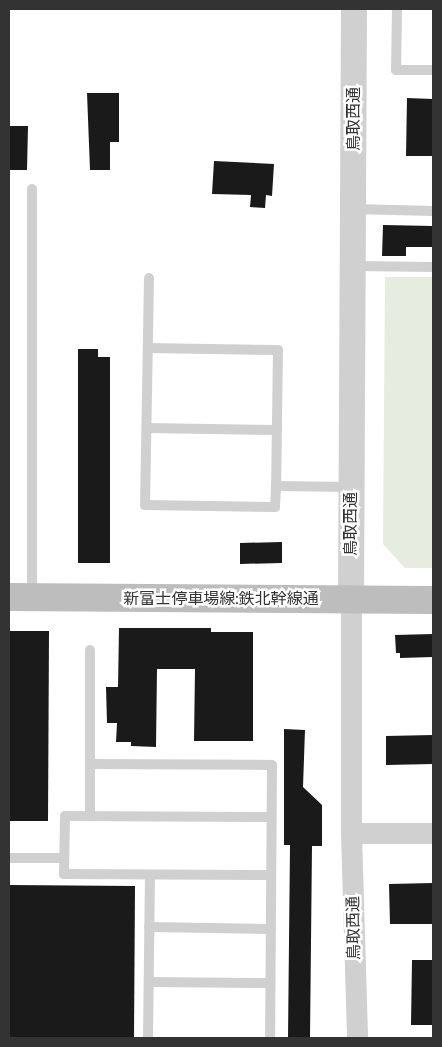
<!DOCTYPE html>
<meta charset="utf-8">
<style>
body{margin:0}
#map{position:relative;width:442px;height:1047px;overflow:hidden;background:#fff;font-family:Cabin,"Noto Sans JP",sans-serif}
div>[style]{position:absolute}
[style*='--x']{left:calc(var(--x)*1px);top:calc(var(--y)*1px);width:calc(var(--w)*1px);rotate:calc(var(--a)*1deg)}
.green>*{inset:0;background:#e6ecdf}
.building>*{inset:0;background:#1a1a1a}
.service>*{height:10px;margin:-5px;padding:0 5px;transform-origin:5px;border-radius:5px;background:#d0d0d0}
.minor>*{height:21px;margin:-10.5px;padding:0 10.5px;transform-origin:10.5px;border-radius:10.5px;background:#d0d0d0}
.tertiary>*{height:26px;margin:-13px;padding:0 13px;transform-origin:13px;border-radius:13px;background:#d0d0d0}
.secondary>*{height:28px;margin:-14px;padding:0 14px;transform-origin:14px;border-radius:14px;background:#bdbdbd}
span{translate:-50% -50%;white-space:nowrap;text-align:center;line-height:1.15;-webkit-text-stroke:5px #fff;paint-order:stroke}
.street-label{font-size:16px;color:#333}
.frame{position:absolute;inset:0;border:10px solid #333;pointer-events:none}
</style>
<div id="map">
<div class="green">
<div style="clip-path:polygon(385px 277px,433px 277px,433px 568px,405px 568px,383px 544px)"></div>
</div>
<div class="building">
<div style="clip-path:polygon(87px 93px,119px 93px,119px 142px,110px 142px,110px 170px,90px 170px)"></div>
<div style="clip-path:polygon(407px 98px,433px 99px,433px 156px,406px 156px)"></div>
<div style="clip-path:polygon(9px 126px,28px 126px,27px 170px,9px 170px)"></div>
<div style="clip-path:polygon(214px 161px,274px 164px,272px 196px,266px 195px,265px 208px,250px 207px,251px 195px,212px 194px)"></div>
<div style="clip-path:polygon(383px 225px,433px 226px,433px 247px,406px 247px,406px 256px,382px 256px)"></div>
<div style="clip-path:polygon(78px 349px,98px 349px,98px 357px,110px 357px,110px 563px,78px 563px)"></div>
<div style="clip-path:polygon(282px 542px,282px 563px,240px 564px,240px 543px)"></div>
<div style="clip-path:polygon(119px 628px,211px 628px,211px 632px,253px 632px,253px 741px,194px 741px,195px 669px,157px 669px,156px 747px,131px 746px,131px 742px,116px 742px,117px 723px,107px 723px,106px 687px,118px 687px)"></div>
<div style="clip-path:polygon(9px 631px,49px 631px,48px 821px,9px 821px)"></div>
<div style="clip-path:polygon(433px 634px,433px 657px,400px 658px,400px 653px,396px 653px,395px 635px)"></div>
<div style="clip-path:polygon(284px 729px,305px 730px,303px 787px,322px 805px,322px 846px,312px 846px,310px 1038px,288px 1038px,290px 845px,284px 845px)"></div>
<div style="clip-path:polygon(433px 735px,433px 764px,386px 765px,386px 736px)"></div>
<div style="clip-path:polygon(433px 883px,433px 924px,390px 924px,389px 884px)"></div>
<div style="clip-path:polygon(9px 885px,135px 886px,134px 1038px,9px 1038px)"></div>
<div style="clip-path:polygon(412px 960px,433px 960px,433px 1025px,411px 1025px)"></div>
</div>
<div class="service">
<div style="--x:397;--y:9;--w:61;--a:90.9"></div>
<div style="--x:396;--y:70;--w:37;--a:0"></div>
<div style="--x:354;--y:209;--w:79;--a:1.5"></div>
<div style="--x:353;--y:266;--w:80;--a:0.7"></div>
<div style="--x:149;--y:278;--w:227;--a:91"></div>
<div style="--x:145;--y:505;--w:130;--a:0.9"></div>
<div style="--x:275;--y:507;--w:21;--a:-87"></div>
<div style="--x:148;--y:348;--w:130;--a:0.9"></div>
<div style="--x:278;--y:350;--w:136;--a:90.8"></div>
<div style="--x:276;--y:486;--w:75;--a:0.8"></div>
<div style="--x:147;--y:428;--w:130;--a:0.9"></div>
<div style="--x:32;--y:595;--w:406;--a:-90"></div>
<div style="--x:90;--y:650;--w:114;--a:90"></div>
<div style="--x:90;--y:764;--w:182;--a:0.3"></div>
<div style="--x:272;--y:765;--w:273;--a:90.4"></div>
<div style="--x:90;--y:816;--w:52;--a:-90"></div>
<div style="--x:9;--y:858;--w:55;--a:0"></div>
<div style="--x:271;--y:875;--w:207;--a:-179.7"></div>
<div style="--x:64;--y:874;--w:58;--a:-89"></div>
<div style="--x:65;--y:816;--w:206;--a:0.3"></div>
<div style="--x:149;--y:927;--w:122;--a:0.9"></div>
<div style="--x:149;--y:982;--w:121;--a:0.5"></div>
<div style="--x:148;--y:1038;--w:163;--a:-89.3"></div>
</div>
<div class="minor">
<div style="--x:351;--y:600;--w:233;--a:90"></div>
<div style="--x:351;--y:833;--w:205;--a:88.3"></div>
<div style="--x:351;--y:833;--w:82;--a:0"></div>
</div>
<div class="tertiary">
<div style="--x:351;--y:600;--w:591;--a:-89.71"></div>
</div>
<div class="secondary">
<div style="--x:9;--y:597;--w:424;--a:0.4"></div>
</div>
<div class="street-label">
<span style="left:354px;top:119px;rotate:-90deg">鳥取西通</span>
<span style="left:351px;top:524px;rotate:-90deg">鳥取西通</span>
<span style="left:221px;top:599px">新富士停車場線:鉄北幹線通</span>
<span style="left:354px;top:928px;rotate:-91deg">鳥取西通</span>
</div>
<div class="frame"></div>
</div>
